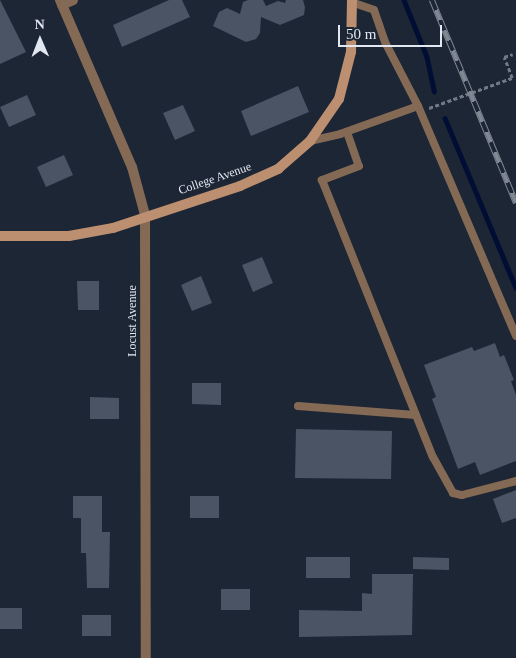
<!DOCTYPE html>
<style>
body{margin:0}
#map{position:relative;width:516px;height:658px;overflow:hidden;background:#1d2634;font-family:"Times New Roman",serif}
div>[style]{position:absolute}
[style*='--x']{left:calc(var(--x)*1px);top:calc(var(--y)*1px);width:calc(var(--w)*1px);rotate:calc(var(--a)*1deg)}
.stream>*{height:4.5px;margin:-2.25px;padding:0 2.25px;transform-origin:2.25px;border-radius:2.25px;background:#000e34}
.building>*{inset:0;background:#4a5464}
.path>*{height:2.5px;margin-top:-1.25px;transform-origin:0;background:repeating-linear-gradient(90deg,#727986 0 4px,transparent 0 6.5px)}
.lane>*{height:8px;margin:-4px;padding:0 4px;transform-origin:4px;border-radius:4px;background:#846955}
.street>*{height:10px;margin:-5px;padding:0 5px;transform-origin:5px;border-radius:5px;background:#846955}
.secondary>*{height:10px;margin:-5px;padding:0 5px;transform-origin:5px;border-radius:5px;background:#bb8f6f}
.rail>*{height:5.5px;margin-top:-2.75px;transform-origin:0;background:repeating-linear-gradient(90deg,#1d2634 0 11px,#808894 0 22px);box-sizing:border-box;border-block:1px solid #808894}
span{translate:-50% -50%;white-space:nowrap;text-align:center;line-height:1.15;-webkit-text-stroke:4px #1d2634;paint-order:stroke}
.street-label{font-size:12px;color:#e2e8f2}
.north{position:absolute;left:15px;top:15px;width:50px;height:50px;-webkit-text-stroke:4px #1d2634;paint-order:stroke;rotate:359deg;font-size:14px;font-weight:700;line-height:20px;text-align:center;color:#e2e8f2}
.north::after{content:'';display:block;margin:auto;width:18px;height:22px;background:#e2e8f2;clip-path:polygon(50% 0,100% 100%,50% 72%,0 100%)}
.scale{position:absolute;left:338px;top:25px;width:104px;height:22px;box-sizing:border-box;border:2px solid #e2e8f2;border-top:0;padding-left:6px;font-size:15px;line-height:18px;white-space:nowrap;color:#e2e8f2;-webkit-text-stroke:4px #1d2634;paint-order:stroke}
</style>
<div id="map">
<div class="stream">
<div style="--x:404;--y:0;--w:61;--a:68"></div>
<div style="--x:427;--y:57;--w:35;--a:78"></div>
<div style="--x:445;--y:118;--w:184;--a:67.3"></div>
</div>
<div class="building">
<div style="clip-path:polygon(0 0,26px 52px,0 64px)"></div>
<div style="clip-path:polygon(169px 0,182px 0,190px 17px,122px 47px,113px 25px)"></div>
<div style="clip-path:polygon(248px 0,263px 0,266px 6px,278px 1px,285px 3px,286px 0,303px 0,305px 7px,304px 15px,280px 25px,261px 17px,260px 33px,256px 39px,246px 42px,213px 26px,219px 12px,227px 8px,240px 14px,243px 2px)"></div>
<div style="clip-path:polygon(298px 86px,309px 112px,251px 136px,241px 111px)"></div>
<div style="clip-path:polygon(27px 95px,36px 115px,9px 127px,0 107px)"></div>
<div style="clip-path:polygon(183px 105px,195px 131px,175px 140px,163px 113px)"></div>
<div style="clip-path:polygon(64px 155px,73px 175px,46px 187px,37px 167px)"></div>
<div style="clip-path:polygon(262px 257px,273px 283px,253px 292px,242px 265px)"></div>
<div style="clip-path:polygon(201px 276px,212px 303px,192px 311px,181px 285px)"></div>
<div style="clip-path:polygon(77px 281px,99px 281px,99px 310px,78px 310px)"></div>
<div style="clip-path:polygon(495px 343px,500px 357px,504px 355px,514px 380px,511px 381px,516px 395px,516px 461px,480px 475px,475px 462px,458px 469px,432px 399px,436px 397px,424px 365px,472px 347px,474px 351px)"></div>
<div style="clip-path:polygon(192px 383px,221px 383px,221px 405px,192px 404px)"></div>
<div style="clip-path:polygon(90px 397px,119px 398px,119px 419px,90px 419px)"></div>
<div style="clip-path:polygon(296px 429px,392px 431px,391px 479px,295px 478px)"></div>
<div style="clip-path:polygon(516px 490px,516px 518px,502px 523px,493px 499px)"></div>
<div style="clip-path:polygon(73px 496px,102px 496px,102px 532px,110px 532px,109px 588px,87px 588px,86px 553px,81px 553px,81px 518px,73px 518px)"></div>
<div style="clip-path:polygon(190px 496px,219px 496px,219px 518px,190px 518px)"></div>
<div style="clip-path:polygon(306px 557px,350px 557px,350px 578px,306px 578px)"></div>
<div style="clip-path:polygon(413px 557px,449px 558px,449px 570px,413px 569px)"></div>
<div style="clip-path:polygon(372px 574px,413px 574px,412px 635px,299px 637px,299px 610px,362px 611px,362px 593px,372px 594px)"></div>
<div style="clip-path:polygon(221px 589px,250px 589px,250px 610px,221px 610px)"></div>
<div style="clip-path:polygon(0 608px,22px 608px,22px 629px,0 629px)"></div>
<div style="clip-path:polygon(82px 615px,111px 615px,111px 636px,82px 636px)"></div>
</div>
<div class="path">
<div style="--x:429;--y:108;--w:88;--a:-19.9"></div>
<div style="--x:512;--y:78;--w:22;--a:-111"></div>
<div style="--x:504;--y:57;--w:9;--a:-18"></div>
</div>
<div class="lane">
<div style="--x:351;--y:2;--w:24;--a:19"></div>
<div style="--x:374;--y:10;--w:36;--a:71"></div>
<div style="--x:386;--y:44;--w:70;--a:62.7"></div>
<div style="--x:418;--y:106;--w:250;--a:66.9"></div>
<div style="--x:347;--y:132;--w:36;--a:71"></div>
<div style="--x:359;--y:166;--w:40;--a:159"></div>
<div style="--x:322;--y:180;--w:298;--a:68.2"></div>
<div style="--x:433;--y:457;--w:41;--a:60.9"></div>
<div style="--x:453;--y:493;--w:9;--a:13"></div>
<div style="--x:462;--y:495;--w:56;--a:-14.5"></div>
<div style="--x:310;--y:141;--w:31;--a:-13"></div>
<div style="--x:340;--y:134;--w:83;--a:-19.7"></div>
<div style="--x:298;--y:406;--w:118;--a:4.4"></div>
</div>
<div class="street">
<div style="--x:60;--y:0;--w:182;--a:66.7"></div>
<div style="--x:132;--y:167;--w:50;--a:74.8"></div>
<div style="--x:145;--y:215;--w:443;--a:89.9"></div>
<div style="--x:62;--y:5;--w:12;--a:-24"></div>
</div>
<div class="secondary">
<div style="--x:0;--y:236;--w:69;--a:0"></div>
<div style="--x:69;--y:236;--w:45;--a:-10.3"></div>
<div style="--x:113;--y:228;--w:134;--a:-18.3"></div>
<div style="--x:240;--y:186;--w:42;--a:-24.1"></div>
<div style="--x:278;--y:169;--w:43;--a:-41.2"></div>
<div style="--x:310;--y:141;--w:51;--a:-55.4"></div>
<div style="--x:339;--y:99;--w:49;--a:-75.7"></div>
<div style="--x:351;--y:52;--w:52;--a:-88.9"></div>
</div>
<div class="rail">
<div style="--x:432;--y:0;--w:220;--a:67.5"></div>
</div>
<div class="street-label">
<span style="left:215px;top:179px;rotate:-19deg">College Avenue</span>
<span style="left:133px;top:321px;rotate:-90deg">Locust Avenue</span>
</div>
<div class="north">N</div>
<div class="scale">50 m</div>
</div>
